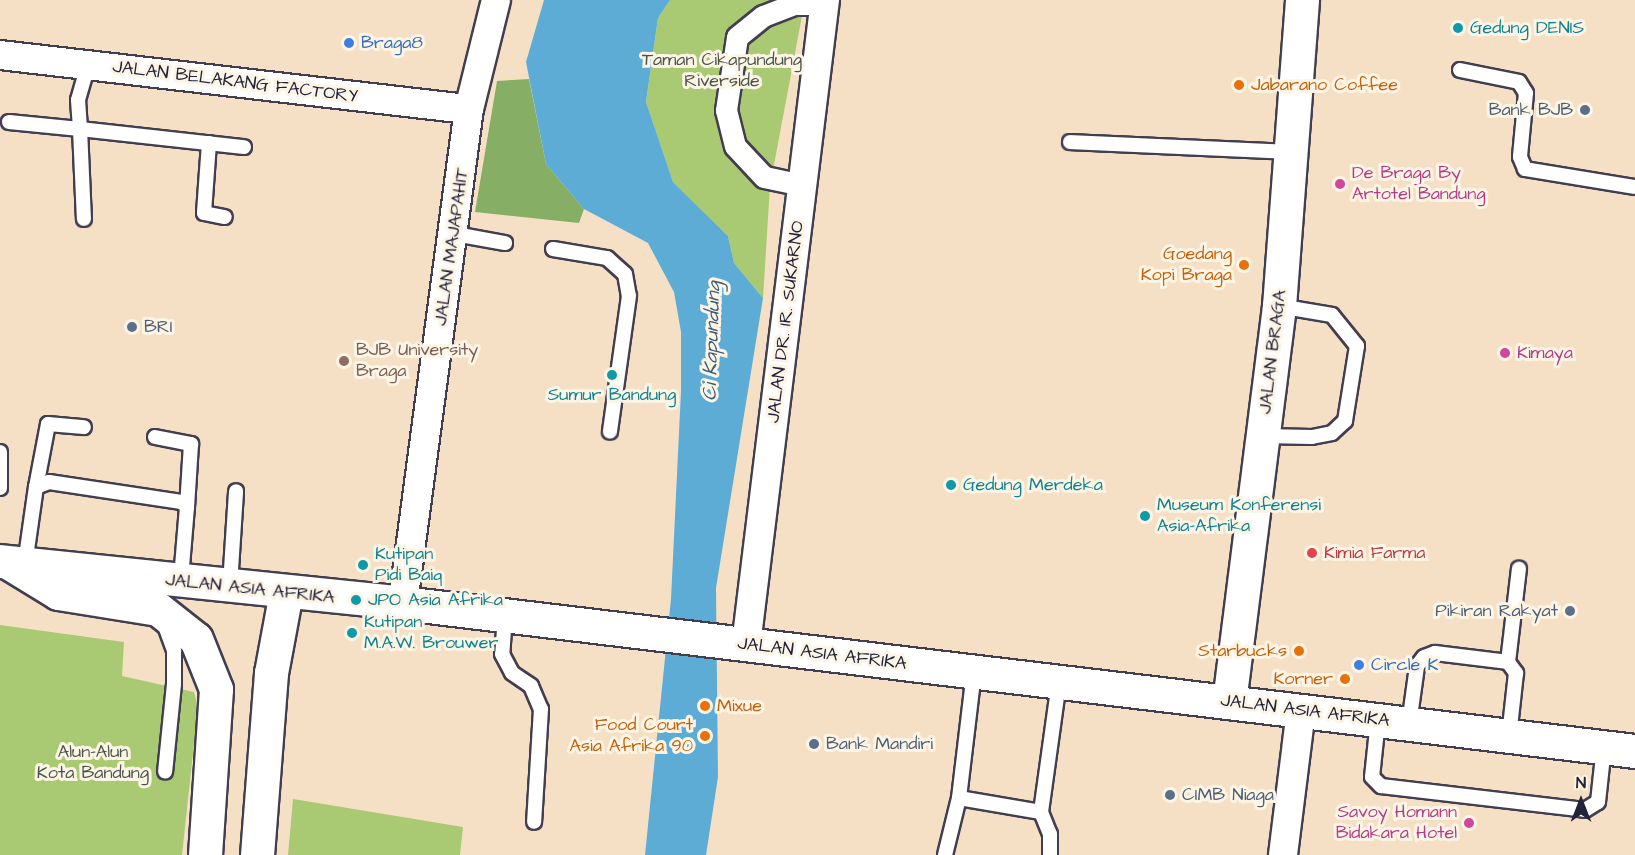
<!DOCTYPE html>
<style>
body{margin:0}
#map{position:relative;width:1635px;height:855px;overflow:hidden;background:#f6e0c5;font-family:"Architects Daughter",sans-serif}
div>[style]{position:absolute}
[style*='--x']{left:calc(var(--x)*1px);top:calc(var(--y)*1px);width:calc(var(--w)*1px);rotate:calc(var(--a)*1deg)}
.green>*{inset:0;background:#a9ca72}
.forest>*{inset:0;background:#86ae64}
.water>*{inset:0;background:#5cacd6}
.roads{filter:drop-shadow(2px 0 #423e50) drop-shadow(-2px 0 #423e50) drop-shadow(0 2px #423e50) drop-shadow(0 -2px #423e50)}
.service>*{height:14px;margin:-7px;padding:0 7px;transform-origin:7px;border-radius:7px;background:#fff}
.pedestrian>*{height:21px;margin:-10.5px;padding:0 10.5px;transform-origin:10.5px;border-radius:10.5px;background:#fff}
.minor>*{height:28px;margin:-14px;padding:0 14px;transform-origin:14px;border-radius:14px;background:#fff}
.tertiary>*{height:33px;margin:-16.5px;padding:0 16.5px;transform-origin:16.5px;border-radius:16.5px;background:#fff}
.primary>*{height:33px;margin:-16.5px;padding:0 16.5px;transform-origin:16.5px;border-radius:16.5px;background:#fff}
.dots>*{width:16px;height:16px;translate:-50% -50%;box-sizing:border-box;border:3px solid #fcf5e5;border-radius:50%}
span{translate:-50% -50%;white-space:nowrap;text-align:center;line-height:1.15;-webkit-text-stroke:6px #fcf5e5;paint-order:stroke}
.culture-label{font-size:18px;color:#0d838f}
.left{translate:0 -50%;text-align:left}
.shop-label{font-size:18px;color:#366cbe}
.park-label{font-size:18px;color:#4a544c}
.street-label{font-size:18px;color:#22223b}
.food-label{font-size:18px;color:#c56008}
.right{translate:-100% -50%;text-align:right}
.service-label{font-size:18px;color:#4e5e75}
.hotel-label{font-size:18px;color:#b23c85}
.education-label{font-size:18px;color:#785e54}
.health-label{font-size:18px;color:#be3a42}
.water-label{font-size:20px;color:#395979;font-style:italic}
.north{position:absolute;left:1551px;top:771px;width:60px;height:60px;-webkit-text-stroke:4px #fcf5e5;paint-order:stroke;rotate:0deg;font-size:16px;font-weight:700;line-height:24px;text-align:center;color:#22223b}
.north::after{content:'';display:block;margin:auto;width:21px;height:27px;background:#22223b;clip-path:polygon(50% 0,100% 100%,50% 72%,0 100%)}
</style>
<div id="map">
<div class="green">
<div style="clip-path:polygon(670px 0,805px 0,770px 186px,763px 298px,734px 263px,728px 236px,673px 182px,646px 102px,658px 18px)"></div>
<div style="clip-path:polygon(0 625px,124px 642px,122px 676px,194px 692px,198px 707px,182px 855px,0 855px)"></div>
<div style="clip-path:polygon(293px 799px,463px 827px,460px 855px,288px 855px)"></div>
</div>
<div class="forest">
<div style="clip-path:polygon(529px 79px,546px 164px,584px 209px,579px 223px,475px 212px,497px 81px)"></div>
</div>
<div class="water">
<div style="clip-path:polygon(544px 0,670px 0,658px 18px,646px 102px,673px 182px,728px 236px,734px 263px,763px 298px,716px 588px,718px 777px,706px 855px,645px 855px,671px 599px,681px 391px,681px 332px,674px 292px,648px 243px,584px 209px,546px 164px,526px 62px)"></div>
</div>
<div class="roads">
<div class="service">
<div style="--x:88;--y:65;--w:36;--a:106"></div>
<div style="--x:78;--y:100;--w:29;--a:86"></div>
<div style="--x:80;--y:129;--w:165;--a:6.3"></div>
<div style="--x:1460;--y:70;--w:60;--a:11.5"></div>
<div style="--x:1519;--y:82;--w:13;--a:58"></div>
<div style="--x:1526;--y:93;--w:64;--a:95.4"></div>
<div style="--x:1520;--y:157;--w:13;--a:67"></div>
<div style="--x:1525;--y:169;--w:111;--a:9.3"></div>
<div style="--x:9;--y:122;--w:71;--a:5.6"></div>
<div style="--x:80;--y:129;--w:90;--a:87.5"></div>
<div style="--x:1070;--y:142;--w:220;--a:2.6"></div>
<div style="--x:209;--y:143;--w:70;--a:94.1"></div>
<div style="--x:204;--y:213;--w:21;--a:11"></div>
<div style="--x:455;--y:234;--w:51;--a:10.2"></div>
<div style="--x:553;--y:249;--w:55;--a:9.5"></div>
<div style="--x:607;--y:258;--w:24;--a:42"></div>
<div style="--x:625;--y:274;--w:22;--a:80"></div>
<div style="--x:629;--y:296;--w:137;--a:98"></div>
<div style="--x:1263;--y:436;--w:49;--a:1.2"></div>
<div style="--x:1312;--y:437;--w:20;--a:-11"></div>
<div style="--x:1332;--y:433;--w:18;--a:-43"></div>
<div style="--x:1345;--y:421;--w:76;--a:-80.9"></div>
<div style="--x:1357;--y:346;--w:40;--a:-129"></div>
<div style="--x:1332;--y:315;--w:54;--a:-170.4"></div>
<div style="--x:155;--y:437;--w:37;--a:11"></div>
<div style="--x:191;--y:444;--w:63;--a:93.6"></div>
<div style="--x:0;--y:452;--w:36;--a:90"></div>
<div style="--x:36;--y:487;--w:64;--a:-79.2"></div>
<div style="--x:48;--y:424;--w:36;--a:5"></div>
<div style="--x:25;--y:564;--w:78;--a:-81.9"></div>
<div style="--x:36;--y:487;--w:14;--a:-21"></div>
<div style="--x:49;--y:482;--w:134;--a:8.6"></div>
<div style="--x:182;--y:502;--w:7;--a:45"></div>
<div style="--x:187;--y:507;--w:72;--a:94.8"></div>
<div style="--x:230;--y:585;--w:94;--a:-86.3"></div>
<div style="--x:505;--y:615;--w:39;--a:94"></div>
<div style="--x:502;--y:654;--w:21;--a:62"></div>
<div style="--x:512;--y:673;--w:23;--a:34"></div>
<div style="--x:531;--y:686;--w:25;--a:67"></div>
<div style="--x:541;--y:709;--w:113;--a:93.5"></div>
<div style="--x:164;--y:623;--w:30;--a:70"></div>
<div style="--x:174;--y:651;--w:33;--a:90"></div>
<div style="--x:174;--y:684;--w:88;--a:95.8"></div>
<div style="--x:1508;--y:662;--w:14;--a:54"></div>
<div style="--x:1516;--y:673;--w:63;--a:96.3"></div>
<div style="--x:1378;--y:720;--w:57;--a:96"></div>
<div style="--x:1372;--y:777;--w:13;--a:45"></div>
<div style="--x:1381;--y:786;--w:205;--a:6.7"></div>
<div style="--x:1585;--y:810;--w:15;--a:-32"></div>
<div style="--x:1598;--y:802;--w:55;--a:-83.8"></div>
<div style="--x:1409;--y:724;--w:59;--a:-82.1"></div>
<div style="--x:1417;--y:666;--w:11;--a:-52"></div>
<div style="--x:1424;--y:657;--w:12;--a:-20"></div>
<div style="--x:1435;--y:653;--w:74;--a:7"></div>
<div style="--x:1508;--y:662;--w:94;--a:-83.3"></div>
<div style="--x:959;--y:798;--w:83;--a:9.7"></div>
<div style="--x:1041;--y:812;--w:24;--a:68"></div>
<div style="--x:1050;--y:834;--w:21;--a:90"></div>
<div style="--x:1041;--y:812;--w:131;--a:-82.1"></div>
<div style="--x:945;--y:855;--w:59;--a:-76.2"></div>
<div style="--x:959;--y:798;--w:127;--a:-83.2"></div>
</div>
<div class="pedestrian">
<div style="--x:802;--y:185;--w:39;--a:-168"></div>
<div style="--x:764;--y:177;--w:42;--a:-133.1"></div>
<div style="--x:735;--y:146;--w:37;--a:-104"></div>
<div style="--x:726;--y:110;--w:74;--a:-81.4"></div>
<div style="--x:737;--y:37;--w:33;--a:-39"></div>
<div style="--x:763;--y:16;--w:34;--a:-21"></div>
<div style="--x:795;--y:4;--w:29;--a:0"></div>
</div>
<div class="minor">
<div style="--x:0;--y:55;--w:472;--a:6.6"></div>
<div style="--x:403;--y:603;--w:498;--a:-82.4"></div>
<div style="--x:469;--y:109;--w:112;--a:-76.1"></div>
<div style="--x:746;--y:645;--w:650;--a:-83.02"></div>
<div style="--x:1283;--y:855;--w:145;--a:-82.9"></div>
</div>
<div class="tertiary">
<div style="--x:9;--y:563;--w:57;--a:31.5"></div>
<div style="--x:58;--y:593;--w:101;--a:9.1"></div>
<div style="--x:158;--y:609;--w:48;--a:38.3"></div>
<div style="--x:196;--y:639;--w:54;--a:68.2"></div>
<div style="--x:216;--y:689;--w:166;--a:93.8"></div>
<div style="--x:257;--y:855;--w:183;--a:-85.6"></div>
<div style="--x:271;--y:673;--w:82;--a:-79.5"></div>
</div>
<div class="primary">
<div style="--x:0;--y:561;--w:405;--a:5.9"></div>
<div style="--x:403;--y:603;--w:1241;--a:6.85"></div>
<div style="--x:1229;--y:702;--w:399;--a:-82.8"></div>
<div style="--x:1279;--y:306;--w:307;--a:-85.7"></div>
</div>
</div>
<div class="dots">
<div style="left:1458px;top:28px;background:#0f9aa8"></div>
<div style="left:349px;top:43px;background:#3f7fe0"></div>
<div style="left:1239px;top:85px;background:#e8710a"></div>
<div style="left:1585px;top:110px;background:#5c6f8a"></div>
<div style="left:1340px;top:184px;background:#d1479c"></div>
<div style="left:1244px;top:265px;background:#e8710a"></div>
<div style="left:132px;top:327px;background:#5c6f8a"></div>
<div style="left:1505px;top:353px;background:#d1479c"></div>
<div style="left:344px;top:361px;background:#8d6e63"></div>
<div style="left:612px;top:375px;background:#0f9aa8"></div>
<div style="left:951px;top:485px;background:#0f9aa8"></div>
<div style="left:1145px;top:516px;background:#0f9aa8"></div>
<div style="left:1312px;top:553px;background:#e0444e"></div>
<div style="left:363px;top:565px;background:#0f9aa8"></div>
<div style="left:356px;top:600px;background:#0f9aa8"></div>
<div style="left:1570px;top:611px;background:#5c6f8a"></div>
<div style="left:352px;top:633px;background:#0f9aa8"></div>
<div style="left:1299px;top:651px;background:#e8710a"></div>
<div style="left:1359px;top:665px;background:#3f7fe0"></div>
<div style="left:1345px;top:679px;background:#e8710a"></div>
<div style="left:705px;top:706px;background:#e8710a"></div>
<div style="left:705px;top:736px;background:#e8710a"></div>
<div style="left:814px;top:744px;background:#5c6f8a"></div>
<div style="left:1170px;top:795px;background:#5c6f8a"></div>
<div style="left:1469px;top:823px;background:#d1479c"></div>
</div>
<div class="culture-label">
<span class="left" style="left:1470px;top:28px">Gedung DENIS</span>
<span style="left:612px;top:395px">Sumur Bandung</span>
<span class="left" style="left:963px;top:485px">Gedung Merdeka</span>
<span class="left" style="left:1157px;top:516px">Museum Konferensi<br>Asia-Afrika</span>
<span class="left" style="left:375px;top:565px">Kutipan<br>Pidi Baiq</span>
<span class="left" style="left:368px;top:600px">JPO Asia Afrika</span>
<span class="left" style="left:364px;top:633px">Kutipan<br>M.A.W. Brouwer</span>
</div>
<div class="shop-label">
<span class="left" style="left:361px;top:43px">Braga8</span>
<span class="left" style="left:1371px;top:665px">Circle K</span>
</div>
<div class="park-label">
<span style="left:722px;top:71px">Taman Cikapundung<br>Riverside</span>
<span style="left:93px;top:763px">Alun-Alun<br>Kota Bandung</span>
</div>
<div class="street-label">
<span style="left:235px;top:82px;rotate:7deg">JALAN BELAKANG FACTORY</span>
<span style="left:452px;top:247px;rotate:-82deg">JALAN MAJAPAHIT</span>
<span style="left:786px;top:322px;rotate:-83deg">JALAN DR. IR. SUKARNO</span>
<span style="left:1273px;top:352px;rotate:-83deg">JALAN BRAGA</span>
<span style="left:250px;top:589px;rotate:6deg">JALAN ASIA AFRIKA</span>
<span style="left:822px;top:654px;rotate:7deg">JALAN ASIA AFRIKA</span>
<span style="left:1305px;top:711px;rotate:7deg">JALAN ASIA AFRIKA</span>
</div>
<div class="food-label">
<span class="left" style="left:1251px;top:85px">Jabarano Coffee</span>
<span class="right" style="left:1232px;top:265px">Goedang<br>Kopi Braga</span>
<span class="right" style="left:1287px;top:651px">Starbucks</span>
<span class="right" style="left:1333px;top:679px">Korner</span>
<span class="left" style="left:717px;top:706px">Mixue</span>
<span class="right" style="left:693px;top:736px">Food Court<br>Asia Afrika 90</span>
</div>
<div class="service-label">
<span class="right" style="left:1573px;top:110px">Bank BJB</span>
<span class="left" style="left:144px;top:327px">BRI</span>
<span class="right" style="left:1558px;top:611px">Pikiran Rakyat</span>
<span class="left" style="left:826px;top:744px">Bank Mandiri</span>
<span class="left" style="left:1182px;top:795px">CIMB Niaga</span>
</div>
<div class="hotel-label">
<span class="left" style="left:1352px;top:184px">De Braga By<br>Artotel Bandung</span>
<span class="left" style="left:1517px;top:353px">Kimaya</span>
<span class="right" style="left:1457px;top:823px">Savoy Homann<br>Bidakara Hotel</span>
</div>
<div class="education-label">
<span class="left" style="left:356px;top:361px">BJB University<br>Braga</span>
</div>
<div class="health-label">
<span class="left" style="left:1324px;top:553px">Kimia Farma</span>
</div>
<div class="water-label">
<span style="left:712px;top:341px;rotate:-88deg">Ci Kapundung</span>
</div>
<div class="north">N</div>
</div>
